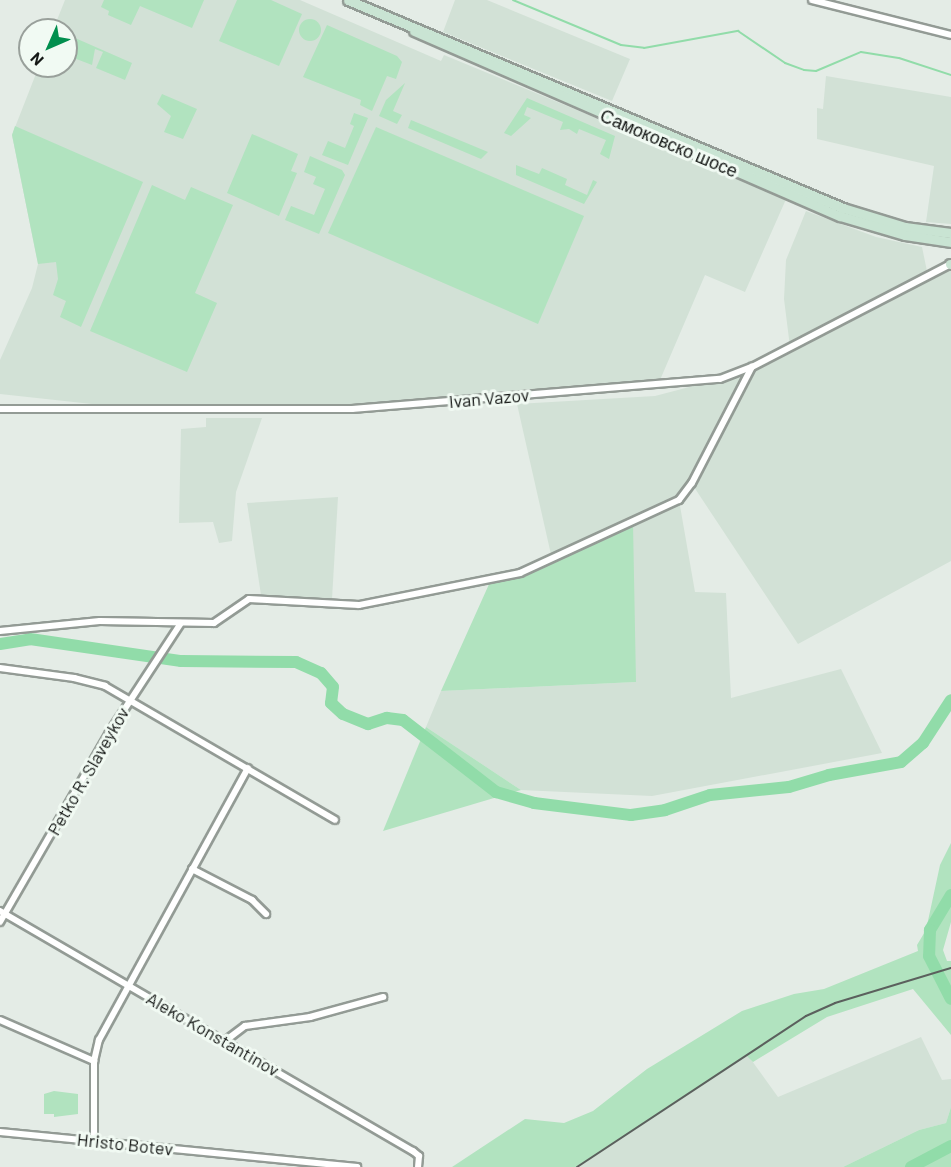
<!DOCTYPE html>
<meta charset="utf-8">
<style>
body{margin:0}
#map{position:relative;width:951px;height:1167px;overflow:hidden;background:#e4ece6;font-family:Barlow,sans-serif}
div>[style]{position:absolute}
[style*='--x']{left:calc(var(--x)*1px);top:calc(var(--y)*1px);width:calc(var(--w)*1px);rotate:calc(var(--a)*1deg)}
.built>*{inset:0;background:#d2e1d6}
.green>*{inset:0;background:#b1e3bf}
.round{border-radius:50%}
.stream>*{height:2px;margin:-1px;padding:0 1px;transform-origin:1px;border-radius:1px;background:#91dca9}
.river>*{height:12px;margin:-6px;padding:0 6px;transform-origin:6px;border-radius:6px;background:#91dca9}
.roads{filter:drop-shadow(2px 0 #939b95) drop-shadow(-2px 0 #939b95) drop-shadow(0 2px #939b95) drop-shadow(0 -2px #939b95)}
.street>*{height:6px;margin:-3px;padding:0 3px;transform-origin:3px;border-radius:3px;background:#fff}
.secondary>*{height:9px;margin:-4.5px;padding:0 4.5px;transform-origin:4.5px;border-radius:4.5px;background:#c9e4d3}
.rail>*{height:2px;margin:-1px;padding:0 1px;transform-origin:1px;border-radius:1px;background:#5b605d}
span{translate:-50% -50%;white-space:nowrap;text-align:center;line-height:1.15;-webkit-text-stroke:6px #f1faf3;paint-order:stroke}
.street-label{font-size:18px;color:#151816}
.north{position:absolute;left:18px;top:18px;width:60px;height:60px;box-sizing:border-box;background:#f1faf3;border:2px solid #99a09b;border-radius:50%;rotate:225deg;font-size:16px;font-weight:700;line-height:24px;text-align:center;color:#151816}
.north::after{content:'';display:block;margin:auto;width:21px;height:27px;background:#018f4e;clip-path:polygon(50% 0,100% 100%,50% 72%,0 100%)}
</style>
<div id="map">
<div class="built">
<div style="clip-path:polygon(65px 0,300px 0,441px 61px,444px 55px,787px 197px,745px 292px,705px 275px,660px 380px,347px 405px,92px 404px,0 394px,0 360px,32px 288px,38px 264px,12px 135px,39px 66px,66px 66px,66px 30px,53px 30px)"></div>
<div style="clip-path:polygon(455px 0,487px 0,630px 59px,612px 101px,443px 32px)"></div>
<div style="clip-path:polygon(826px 76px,951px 97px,951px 224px,926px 222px,934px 166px,817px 139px,817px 108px,823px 109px)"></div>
<div style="clip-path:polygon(806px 211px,876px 237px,922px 247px,928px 276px,951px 264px,951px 561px,798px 644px,692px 484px,679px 500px,695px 592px,726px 593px,731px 698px,841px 669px,882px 753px,652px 796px,521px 790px,426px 727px,441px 691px,636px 682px,552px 559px,517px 404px,655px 396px,720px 379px,790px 347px,784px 299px,786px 260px)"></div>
<div style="clip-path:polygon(206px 418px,262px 418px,236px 492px,232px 541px,219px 543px,213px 522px,179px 523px,181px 429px,206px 427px)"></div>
<div style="clip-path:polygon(338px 497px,332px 599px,261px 595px,247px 503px)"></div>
<div style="clip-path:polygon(921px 1037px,942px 1080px,951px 1079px,951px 1107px,946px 1123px,919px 1130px,843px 1167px,577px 1167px,747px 1054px,778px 1097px)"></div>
</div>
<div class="green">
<div style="clip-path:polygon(104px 0,204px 0,192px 28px,140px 6px,131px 25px,108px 15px,109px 11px,101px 7px)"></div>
<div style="clip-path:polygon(237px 0,271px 0,302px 14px,279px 66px,219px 41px)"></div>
<div class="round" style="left:299px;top:19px;width:22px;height:22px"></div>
<div style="clip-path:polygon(327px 25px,397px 56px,402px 62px,396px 79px,387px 76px,372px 111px,360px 105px,361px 100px,303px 77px)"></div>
<div style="clip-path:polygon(66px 34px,132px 63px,125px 80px,96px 68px,103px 52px,95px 49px,92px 65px,66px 55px)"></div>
<div style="clip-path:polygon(405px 83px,393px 111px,402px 115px,397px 124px,379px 116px,386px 100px)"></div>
<div style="clip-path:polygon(162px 94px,197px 109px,183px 139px,164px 132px,171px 116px,157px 104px)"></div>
<div style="clip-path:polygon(527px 98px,615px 136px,609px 159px,600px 154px,606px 140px,579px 129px,577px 134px,569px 129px,560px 130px,563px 122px,527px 107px,524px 115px,531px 118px,511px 136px,504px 133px)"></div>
<div style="clip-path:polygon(354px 113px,368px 118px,348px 165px,322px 155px,328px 141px,345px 148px,354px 126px,350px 124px)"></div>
<div style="clip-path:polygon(411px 120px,488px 152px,481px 159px,408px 128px)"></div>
<div style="clip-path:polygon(15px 126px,143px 182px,81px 327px,60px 317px,66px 301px,53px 295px,58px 279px,56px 262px,38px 264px,12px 135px)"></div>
<div style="clip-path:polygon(376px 127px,584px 216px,538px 324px,328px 233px)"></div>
<div style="clip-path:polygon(252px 134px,298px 154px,291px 171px,297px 173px,279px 216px,227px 193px)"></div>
<div style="clip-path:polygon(310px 156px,342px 170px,345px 175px,319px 234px,285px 220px,291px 206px,314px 215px,325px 189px,313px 184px,316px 177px,304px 172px)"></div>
<div style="clip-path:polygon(516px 165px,539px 174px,542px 168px,567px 179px,565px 185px,587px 195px,593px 180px,597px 182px,584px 204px,516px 175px)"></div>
<div style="clip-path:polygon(152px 185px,185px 200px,191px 187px,233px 205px,195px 293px,217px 303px,187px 372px,90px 331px)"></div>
<div style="clip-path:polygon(633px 523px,636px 682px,441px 691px,490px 582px,520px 573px)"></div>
<div style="clip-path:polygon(426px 727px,521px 790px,383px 831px)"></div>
<div style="clip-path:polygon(951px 843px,951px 922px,943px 950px,947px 961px,951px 961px,951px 1035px,913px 989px,827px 1017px,753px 1062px,746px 1055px,577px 1167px,452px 1167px,525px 1119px,564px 1123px,593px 1111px,647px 1069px,742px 1011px,794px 994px,824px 989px,918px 951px,917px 945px,926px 930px,940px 865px)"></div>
<div style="clip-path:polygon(54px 1091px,78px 1094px,78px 1114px,54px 1117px,54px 1114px,44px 1114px,44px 1094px)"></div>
<div style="clip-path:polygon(951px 1107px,951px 1167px,843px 1167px,919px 1130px,946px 1123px)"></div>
</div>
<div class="stream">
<div style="--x:513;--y:0;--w:117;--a:22.6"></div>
<div style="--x:621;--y:45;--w:23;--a:7"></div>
<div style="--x:644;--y:48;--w:96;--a:-10.3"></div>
<div style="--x:738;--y:31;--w:57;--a:34.2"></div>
<div style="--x:785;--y:63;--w:20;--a:20"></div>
<div style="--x:804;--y:70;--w:12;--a:5"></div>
<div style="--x:816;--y:71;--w:49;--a:-22.9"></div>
<div style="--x:861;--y:52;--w:38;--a:9"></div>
<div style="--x:899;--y:58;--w:55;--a:18.1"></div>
</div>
<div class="river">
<div style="--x:0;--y:644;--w:30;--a:-9"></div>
<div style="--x:30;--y:639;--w:153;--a:8.3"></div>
<div style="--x:181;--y:661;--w:115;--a:0.5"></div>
<div style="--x:296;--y:662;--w:27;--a:24"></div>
<div style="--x:321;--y:673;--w:18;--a:49"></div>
<div style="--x:333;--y:687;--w:16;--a:97"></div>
<div style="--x:331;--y:703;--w:16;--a:43"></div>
<div style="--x:343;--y:714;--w:27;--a:22"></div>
<div style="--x:368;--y:724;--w:20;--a:-18"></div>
<div style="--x:387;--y:718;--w:16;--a:7"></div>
<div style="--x:403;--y:720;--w:118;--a:37.7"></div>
<div style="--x:496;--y:792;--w:40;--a:16"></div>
<div style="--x:534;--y:803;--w:98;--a:7.1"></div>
<div style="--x:631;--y:815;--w:34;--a:-8"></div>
<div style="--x:665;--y:810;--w:47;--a:-18.4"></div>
<div style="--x:710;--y:795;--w:79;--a:-5.8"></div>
<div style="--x:789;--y:787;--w:42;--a:-16.7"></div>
<div style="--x:829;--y:775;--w:73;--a:-10.2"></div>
<div style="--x:901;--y:762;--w:29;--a:-41"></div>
<div style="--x:923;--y:743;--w:51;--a:-56.9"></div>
<div style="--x:951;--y:895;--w:41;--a:121"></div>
<div style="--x:930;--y:930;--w:26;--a:92"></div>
<div style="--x:929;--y:956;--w:48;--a:62.9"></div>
<div style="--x:911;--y:1167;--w:45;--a:-27.7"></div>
</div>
<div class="roads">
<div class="street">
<div style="--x:812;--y:0;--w:143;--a:14.1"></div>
<div style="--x:0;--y:409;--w:352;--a:0"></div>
<div style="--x:352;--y:409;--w:369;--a:-4.7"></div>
<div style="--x:720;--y:379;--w:34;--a:-21"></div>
<div style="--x:752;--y:367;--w:224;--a:-27.4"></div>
<div style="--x:0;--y:631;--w:100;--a:-5.7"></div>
<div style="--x:100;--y:621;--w:114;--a:1"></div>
<div style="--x:214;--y:623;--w:42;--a:-34.4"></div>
<div style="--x:249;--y:599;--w:110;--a:3.1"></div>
<div style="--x:359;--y:605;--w:164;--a:-11.2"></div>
<div style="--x:520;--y:573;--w:175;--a:-24.7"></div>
<div style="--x:679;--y:500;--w:21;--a:-53"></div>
<div style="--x:692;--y:483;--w:131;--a:-62.7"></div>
<div style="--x:0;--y:668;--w:75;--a:7.7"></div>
<div style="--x:74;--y:678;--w:32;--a:14"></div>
<div style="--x:105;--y:686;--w:266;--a:30.2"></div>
<div style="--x:192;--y:869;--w:68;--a:27.3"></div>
<div style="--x:252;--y:900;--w:20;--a:45"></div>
<div style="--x:0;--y:911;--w:478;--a:30.2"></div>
<div style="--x:413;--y:1151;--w:8;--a:40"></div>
<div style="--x:419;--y:1156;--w:11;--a:95"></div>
<div style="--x:0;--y:922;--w:218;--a:-60"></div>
<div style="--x:109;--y:733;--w:131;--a:-56.8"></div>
<div style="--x:0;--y:1020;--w:103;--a:23.6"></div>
<div style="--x:225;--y:1041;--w:25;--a:-37"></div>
<div style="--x:245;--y:1026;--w:66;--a:-7.9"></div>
<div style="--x:310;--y:1017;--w:76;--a:-15.3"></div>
<div style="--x:0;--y:1132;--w:359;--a:5.6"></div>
<div style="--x:94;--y:1141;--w:80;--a:-90"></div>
<div style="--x:94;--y:1061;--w:22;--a:-77"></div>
<div style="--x:99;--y:1040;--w:310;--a:-61.3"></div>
</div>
<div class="secondary">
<div style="--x:348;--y:0;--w:537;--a:22.79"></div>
<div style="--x:843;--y:208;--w:65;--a:17"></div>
<div style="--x:905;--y:227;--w:46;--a:7.4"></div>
<div style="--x:414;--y:31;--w:464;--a:23.5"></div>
<div style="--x:840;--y:216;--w:68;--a:16.3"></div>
<div style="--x:905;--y:235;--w:47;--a:8.7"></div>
<div style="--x:950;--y:264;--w:1;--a:0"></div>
</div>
</div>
<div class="rail">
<div style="--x:577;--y:1167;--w:274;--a:-33.4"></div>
<div style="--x:806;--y:1016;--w:32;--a:-24"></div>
<div style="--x:835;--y:1003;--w:121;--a:-16.8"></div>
</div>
<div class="street-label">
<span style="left:669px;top:143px;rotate:23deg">Самоковско шосе</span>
<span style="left:489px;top:398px;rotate:-5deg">Ivan Vazov</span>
<span style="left:88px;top:771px;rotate:-60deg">Petko R. Slaveykov</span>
<span style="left:213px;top:1034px;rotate:30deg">Aleko Konstantinov</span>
<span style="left:125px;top:1144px;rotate:6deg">Hristo Botev</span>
</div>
<div class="north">N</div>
</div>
